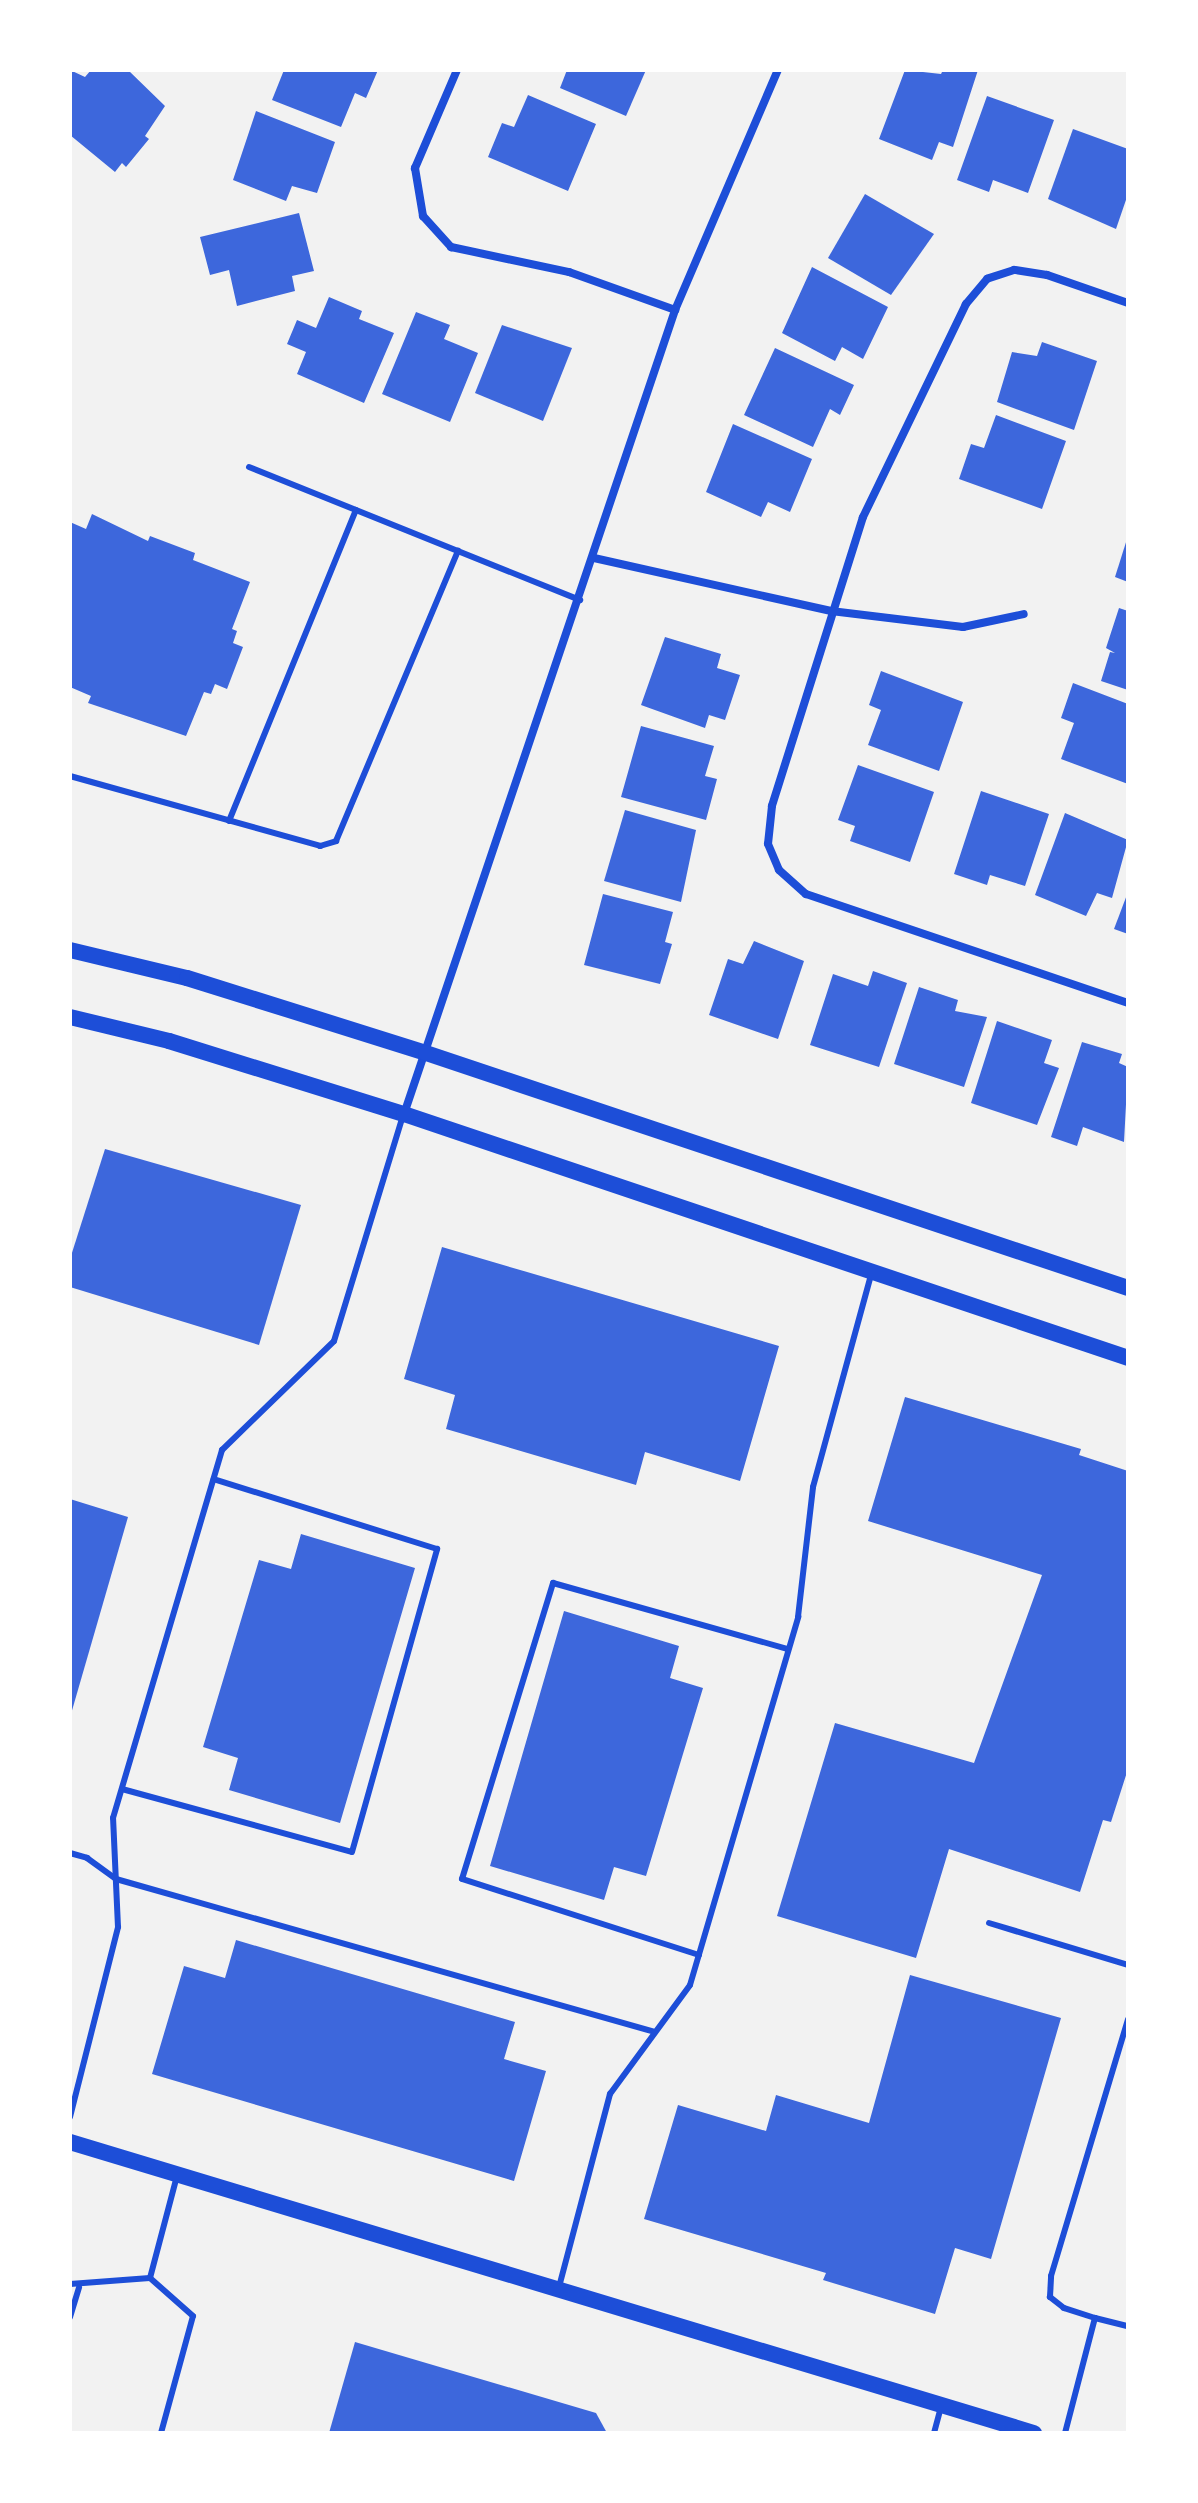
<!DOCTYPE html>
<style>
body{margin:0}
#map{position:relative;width:1198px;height:2503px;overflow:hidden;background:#f2f2f2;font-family:Merriweather,serif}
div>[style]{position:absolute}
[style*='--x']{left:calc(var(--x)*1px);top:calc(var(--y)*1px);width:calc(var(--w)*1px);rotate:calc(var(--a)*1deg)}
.building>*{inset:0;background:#3d67dc}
.service>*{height:6px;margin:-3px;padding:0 3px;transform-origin:3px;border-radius:3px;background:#1d4ed8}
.minor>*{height:8px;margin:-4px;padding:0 4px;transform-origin:4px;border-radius:4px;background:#1d4ed8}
.secondary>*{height:16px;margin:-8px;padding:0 8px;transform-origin:8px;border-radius:8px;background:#1d4ed8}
span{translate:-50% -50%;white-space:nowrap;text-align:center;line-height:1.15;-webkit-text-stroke:8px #fff;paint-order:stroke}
.frame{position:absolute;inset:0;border:72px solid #fff;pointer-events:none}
</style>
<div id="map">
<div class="building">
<div style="clip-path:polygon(70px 70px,85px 77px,91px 70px,128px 70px,165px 106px,145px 136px,149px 139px,126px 167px,122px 163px,115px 172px,70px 135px)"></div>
<div style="clip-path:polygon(284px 70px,378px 70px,366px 98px,355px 93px,341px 127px,272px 100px)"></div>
<div style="clip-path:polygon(567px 70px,646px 70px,626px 116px,560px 88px)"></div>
<div style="clip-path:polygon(905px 70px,941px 74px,943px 70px,978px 70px,953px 147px,939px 142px,932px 160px,879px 139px)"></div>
<div style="clip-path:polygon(528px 95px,596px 124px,568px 191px,488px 157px,502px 123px,514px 127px)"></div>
<div style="clip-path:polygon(987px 96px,1054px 120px,1028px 193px,993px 180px,989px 192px,957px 180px)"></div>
<div style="clip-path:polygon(256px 111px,335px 142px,317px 193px,292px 186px,286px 201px,233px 180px)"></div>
<div style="clip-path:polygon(1073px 129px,1128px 149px,1128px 194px,1116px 229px,1048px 199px)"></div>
<div style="clip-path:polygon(865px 194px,934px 234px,891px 295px,828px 258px)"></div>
<div style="clip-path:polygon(299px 213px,314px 271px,292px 276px,295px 291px,237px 306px,229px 270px,210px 275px,200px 237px)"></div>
<div style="clip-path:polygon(812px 267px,888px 307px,863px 359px,842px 347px,835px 361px,782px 333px)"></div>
<div style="clip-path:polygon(329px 297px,362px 311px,359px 319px,394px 333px,364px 403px,297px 374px,306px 352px,287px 344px,297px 320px,316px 328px)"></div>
<div style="clip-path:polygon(416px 312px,450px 325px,444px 339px,478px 353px,450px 422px,382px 394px)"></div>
<div style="clip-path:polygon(502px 325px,572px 348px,543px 421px,475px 393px)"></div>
<div style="clip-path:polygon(1042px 342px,1097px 361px,1074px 430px,997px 402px,1012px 352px,1037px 356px)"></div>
<div style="clip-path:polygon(775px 348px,854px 385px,840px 415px,830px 409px,813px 447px,744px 415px)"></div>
<div style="clip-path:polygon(996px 415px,1066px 441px,1042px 509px,959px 479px,971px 444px,984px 448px)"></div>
<div style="clip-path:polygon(733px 424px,812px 459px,790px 512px,768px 502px,761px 517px,706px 492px)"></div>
<div style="clip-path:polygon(92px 514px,148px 541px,150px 536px,195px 553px,193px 560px,250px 582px,232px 629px,237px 631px,233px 643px,243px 647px,227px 689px,215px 684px,211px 694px,204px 692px,186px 736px,88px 703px,91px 696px,70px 687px,70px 522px,86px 529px)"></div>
<div style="clip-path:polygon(1127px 539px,1128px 540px,1128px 582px,1115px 577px)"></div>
<div style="clip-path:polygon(1119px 608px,1128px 611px,1128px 690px,1101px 681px,1110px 652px,1115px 653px,1106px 648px)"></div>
<div style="clip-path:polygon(665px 637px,721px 654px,717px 668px,740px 675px,725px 720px,709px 715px,705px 728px,641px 705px)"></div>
<div style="clip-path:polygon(881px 671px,963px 702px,939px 771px,868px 745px,881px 710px,869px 705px)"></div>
<div style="clip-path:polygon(1073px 683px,1128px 704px,1128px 784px,1061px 759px,1074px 723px,1061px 718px)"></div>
<div style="clip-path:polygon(641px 726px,714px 746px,705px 776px,717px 779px,706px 820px,621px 797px)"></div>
<div style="clip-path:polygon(858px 765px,934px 792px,910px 862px,850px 841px,855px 826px,838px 820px)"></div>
<div style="clip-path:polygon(981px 791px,1049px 814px,1025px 886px,990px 875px,987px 885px,954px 874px)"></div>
<div style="clip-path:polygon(625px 810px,696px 830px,681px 902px,604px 881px)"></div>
<div style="clip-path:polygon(1065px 813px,1128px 840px,1112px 898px,1097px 893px,1086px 916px,1035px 895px)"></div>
<div style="clip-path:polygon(1128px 892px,1128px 934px,1114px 929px)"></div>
<div style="clip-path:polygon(603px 894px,673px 912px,665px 942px,672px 944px,660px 984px,584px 965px)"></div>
<div style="clip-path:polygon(754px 941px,804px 961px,778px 1039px,709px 1015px,728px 959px,743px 964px)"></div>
<div style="clip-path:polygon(873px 971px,907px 983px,879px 1067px,810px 1045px,833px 974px,868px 986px)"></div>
<div style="clip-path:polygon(919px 987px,958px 1000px,955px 1011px,987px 1017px,964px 1087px,894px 1064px)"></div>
<div style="clip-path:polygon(997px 1021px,1052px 1040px,1044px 1063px,1059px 1068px,1037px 1125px,971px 1103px)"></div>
<div style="clip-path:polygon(1082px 1042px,1122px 1054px,1119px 1063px,1128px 1067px,1124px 1142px,1083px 1127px,1077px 1146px,1051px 1137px)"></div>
<div style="clip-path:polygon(105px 1149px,301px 1205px,259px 1345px,70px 1287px,70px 1259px)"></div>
<div style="clip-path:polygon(442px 1247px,779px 1346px,740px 1481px,645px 1452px,636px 1485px,446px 1429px,455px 1395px,404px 1379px)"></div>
<div style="clip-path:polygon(905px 1397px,1081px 1449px,1079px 1455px,1128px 1471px,1128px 1769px,1111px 1822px,1103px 1820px,1080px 1892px,949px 1849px,916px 1958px,777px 1916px,835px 1723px,974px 1763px,1042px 1575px,868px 1521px)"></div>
<div style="clip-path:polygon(70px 1499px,128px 1517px,71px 1714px,70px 1714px)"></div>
<div style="clip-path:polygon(301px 1534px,415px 1568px,340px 1823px,229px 1790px,238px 1758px,203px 1747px,259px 1560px,291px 1569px)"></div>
<div style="clip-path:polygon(564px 1611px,679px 1646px,670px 1678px,703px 1688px,646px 1876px,614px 1867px,604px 1900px,490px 1866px)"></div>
<div style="clip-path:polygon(236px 1940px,515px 2022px,504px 2059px,546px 2071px,514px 2181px,152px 2074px,184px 1966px,225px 1978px)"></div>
<div style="clip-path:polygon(910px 1975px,1061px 2018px,991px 2259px,955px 2248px,935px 2314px,823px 2280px,826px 2273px,644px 2219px,678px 2105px,766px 2131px,776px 2095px,869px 2123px)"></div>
<div style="clip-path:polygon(355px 2342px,596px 2413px,607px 2433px,329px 2433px)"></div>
</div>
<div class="service">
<div style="--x:249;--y:467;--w:357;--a:21.9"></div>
<div style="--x:70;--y:776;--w:260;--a:15.6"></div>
<div style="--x:320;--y:846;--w:17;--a:-17"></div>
<div style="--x:336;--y:841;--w:315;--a:-67.2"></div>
<div style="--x:229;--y:821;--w:336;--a:-67.8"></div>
<div style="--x:122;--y:1789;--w:238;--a:15.3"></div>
<div style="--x:352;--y:1852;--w:315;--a:-74.3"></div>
<div style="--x:437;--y:1549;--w:234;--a:-162.6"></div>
<div style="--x:70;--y:1853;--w:18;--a:16"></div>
<div style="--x:87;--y:1858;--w:36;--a:36"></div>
<div style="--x:116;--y:1879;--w:560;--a:15.85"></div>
<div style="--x:989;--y:1923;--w:145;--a:16.8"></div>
<div style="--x:699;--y:1955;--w:249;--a:-162.2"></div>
<div style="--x:462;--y:1879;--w:310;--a:-72.9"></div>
<div style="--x:553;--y:1583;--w:244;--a:15.7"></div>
<div style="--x:70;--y:2117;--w:196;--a:-75.8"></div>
<div style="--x:118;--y:1927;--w:109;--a:-92.6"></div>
<div style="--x:113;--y:1818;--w:384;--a:-73.5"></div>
<div style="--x:222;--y:1450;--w:156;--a:-44.2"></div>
<div style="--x:334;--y:1341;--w:235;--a:-73"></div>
<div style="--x:70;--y:2284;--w:80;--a:-4.3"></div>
<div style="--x:559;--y:2287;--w:200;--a:-75.2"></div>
<div style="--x:610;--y:2094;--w:135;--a:-53.7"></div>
<div style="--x:690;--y:1985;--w:384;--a:-73.6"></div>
<div style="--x:798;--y:1617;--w:131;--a:-83.4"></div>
<div style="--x:813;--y:1487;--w:223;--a:-74.7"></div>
<div style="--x:70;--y:2317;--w:31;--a:-73"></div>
<div style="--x:1095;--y:2318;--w:34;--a:14"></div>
<div style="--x:161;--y:2433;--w:121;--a:-74.7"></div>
<div style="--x:193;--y:2316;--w:57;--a:-138.5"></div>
<div style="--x:150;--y:2278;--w:106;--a:-75.2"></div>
<div style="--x:934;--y:2433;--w:28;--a:-75"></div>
<div style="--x:1065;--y:2433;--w:119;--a:-75.4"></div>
<div style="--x:1095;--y:2318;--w:33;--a:-162"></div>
<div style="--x:1064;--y:2308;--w:18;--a:-142"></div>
<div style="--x:1050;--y:2297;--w:21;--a:-87"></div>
<div style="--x:1051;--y:2276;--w:268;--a:-73.3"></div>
</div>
<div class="minor">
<div style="--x:457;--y:70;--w:107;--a:113.2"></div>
<div style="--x:415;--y:168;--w:49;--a:80.5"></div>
<div style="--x:423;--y:216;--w:42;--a:47.9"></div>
<div style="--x:451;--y:247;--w:121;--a:12"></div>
<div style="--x:569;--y:272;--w:113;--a:19.7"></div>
<div style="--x:1128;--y:303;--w:86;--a:-160.9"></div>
<div style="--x:1047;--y:275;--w:33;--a:-171"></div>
<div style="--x:1014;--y:270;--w:28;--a:162"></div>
<div style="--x:987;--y:279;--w:33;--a:130"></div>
<div style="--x:966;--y:304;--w:237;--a:115.8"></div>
<div style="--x:863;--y:517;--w:303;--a:107.5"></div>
<div style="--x:772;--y:806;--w:38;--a:96"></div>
<div style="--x:768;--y:844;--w:28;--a:67"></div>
<div style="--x:779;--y:870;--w:36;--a:42"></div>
<div style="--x:806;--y:894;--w:340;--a:18.7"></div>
<div style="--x:594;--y:558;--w:243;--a:12.6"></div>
<div style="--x:831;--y:611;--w:133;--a:6.9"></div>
<div style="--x:963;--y:627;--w:62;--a:-12"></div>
<div style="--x:404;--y:1114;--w:848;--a:-71.37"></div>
<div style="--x:675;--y:310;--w:261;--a:-66.8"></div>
</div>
<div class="secondary">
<div style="--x:70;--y:950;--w:120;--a:13.5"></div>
<div style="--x:187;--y:978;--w:250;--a:17.4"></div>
<div style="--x:426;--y:1053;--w:740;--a:18.51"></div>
<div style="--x:70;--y:1017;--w:102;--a:13.6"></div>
<div style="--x:169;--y:1041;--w:246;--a:17.3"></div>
<div style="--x:404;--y:1114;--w:764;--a:18.62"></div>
<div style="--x:70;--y:2142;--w:1007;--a:16.8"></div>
</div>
<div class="frame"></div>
</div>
